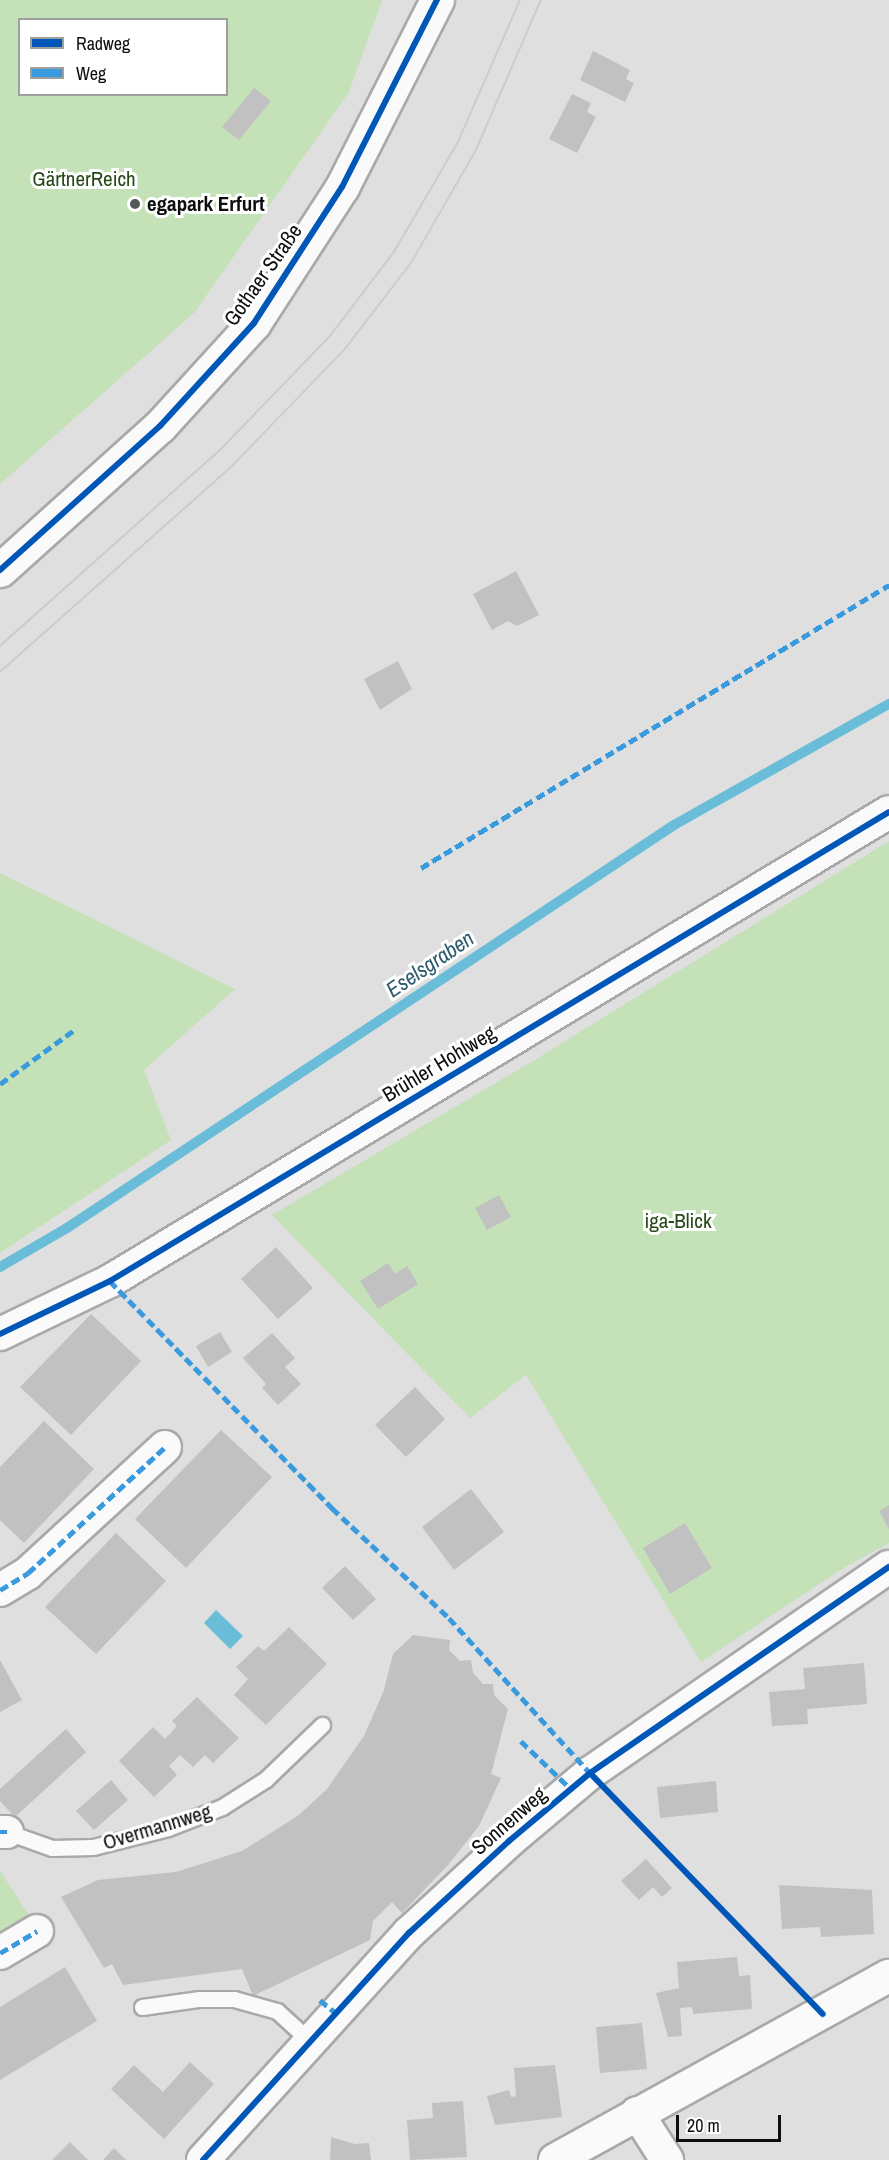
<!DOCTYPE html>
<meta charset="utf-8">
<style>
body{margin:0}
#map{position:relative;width:889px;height:2160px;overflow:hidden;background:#dfdfdf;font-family:"Archivo Narrow",sans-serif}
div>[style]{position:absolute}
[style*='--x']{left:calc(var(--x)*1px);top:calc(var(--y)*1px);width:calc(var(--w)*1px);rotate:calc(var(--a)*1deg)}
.green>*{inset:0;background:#c4e1b8}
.water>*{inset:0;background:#6abdd9}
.stream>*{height:10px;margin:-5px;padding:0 5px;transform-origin:5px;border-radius:5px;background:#6abdd9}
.building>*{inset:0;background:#c1c1c1}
.roads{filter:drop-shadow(2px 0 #a9a9a9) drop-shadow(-2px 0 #a9a9a9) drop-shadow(0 2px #a9a9a9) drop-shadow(0 -2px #a9a9a9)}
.service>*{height:15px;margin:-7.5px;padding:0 7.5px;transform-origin:7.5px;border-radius:7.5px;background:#fafafa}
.minor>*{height:32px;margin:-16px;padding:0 16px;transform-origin:16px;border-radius:16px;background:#fafafa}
.secondary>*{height:33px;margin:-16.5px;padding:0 16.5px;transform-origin:16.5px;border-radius:16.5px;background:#fafafa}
.tram>*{height:1.5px;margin:-0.75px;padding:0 0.75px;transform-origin:0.75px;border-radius:0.75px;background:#ccc}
.quiet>*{height:4.5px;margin-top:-2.25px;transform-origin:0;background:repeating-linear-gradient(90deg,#3a9ade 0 9px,transparent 0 13.5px)}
.cycleway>*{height:6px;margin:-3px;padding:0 3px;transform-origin:3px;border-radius:3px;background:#0057b8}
.dots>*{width:16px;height:16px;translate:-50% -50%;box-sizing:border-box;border:3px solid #fff;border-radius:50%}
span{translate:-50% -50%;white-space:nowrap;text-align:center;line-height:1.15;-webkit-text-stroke:6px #fff;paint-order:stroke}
.park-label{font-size:21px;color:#274916}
.poi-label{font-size:21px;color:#0d0e0e;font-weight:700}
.left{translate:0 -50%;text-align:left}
.street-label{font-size:21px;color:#0d0e0e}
.water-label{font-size:22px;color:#2d5c6e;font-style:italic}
.legend{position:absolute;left:18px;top:18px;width:210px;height:78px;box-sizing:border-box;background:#fff;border:2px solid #9e9f9f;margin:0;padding:8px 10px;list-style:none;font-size:18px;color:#0d0e0e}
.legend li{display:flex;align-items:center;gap:12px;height:30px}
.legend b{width:30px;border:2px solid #9e9f9f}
.scale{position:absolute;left:676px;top:2115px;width:105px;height:27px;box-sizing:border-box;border:3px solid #0d0e0e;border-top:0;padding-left:8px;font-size:18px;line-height:21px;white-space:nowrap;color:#0d0e0e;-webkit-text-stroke:4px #fff;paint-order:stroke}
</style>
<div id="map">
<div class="green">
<div style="clip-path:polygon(evenodd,0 0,382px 0,349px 92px,194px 313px,0 484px,0 0,20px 20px,226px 20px,226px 94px,20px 94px,20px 20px)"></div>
<div style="clip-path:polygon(889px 841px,889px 1543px,845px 1567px,701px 1662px,526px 1375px,470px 1418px,272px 1215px,533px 1061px)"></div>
<div style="clip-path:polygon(0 873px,235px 989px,144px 1070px,171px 1140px,0 1253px)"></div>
<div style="clip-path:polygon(0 1871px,29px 1915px,0 1933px)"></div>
</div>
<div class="water">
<div style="clip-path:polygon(216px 1610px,243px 1636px,230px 1649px,204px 1623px)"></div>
</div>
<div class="stream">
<div style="--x:0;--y:1267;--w:78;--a:-30.2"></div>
<div style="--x:67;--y:1228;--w:729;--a:-33.58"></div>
<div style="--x:674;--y:825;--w:247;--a:-29.4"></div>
</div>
<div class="building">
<div style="clip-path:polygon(593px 51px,630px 70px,626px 79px,634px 83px,625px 102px,580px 80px)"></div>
<div style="clip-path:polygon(254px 88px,271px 101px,239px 140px,222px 127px)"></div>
<div style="clip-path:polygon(572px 94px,591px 103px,587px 112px,596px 117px,577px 153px,549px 139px)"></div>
<div style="clip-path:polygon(516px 571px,539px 615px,517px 626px,508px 621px,492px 630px,473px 594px)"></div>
<div style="clip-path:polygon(398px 661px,412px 689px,380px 710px,364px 679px)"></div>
<div style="clip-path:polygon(499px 1195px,511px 1217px,487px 1230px,475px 1208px)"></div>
<div style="clip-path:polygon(276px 1247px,313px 1288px,278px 1319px,241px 1279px)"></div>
<div style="clip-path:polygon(388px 1263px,395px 1274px,407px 1266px,418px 1284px,378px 1309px,360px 1281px)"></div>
<div style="clip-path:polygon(91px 1314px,141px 1361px,71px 1435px,20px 1387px)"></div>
<div style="clip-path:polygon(220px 1332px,232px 1352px,208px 1367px,196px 1346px)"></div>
<div style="clip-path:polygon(272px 1333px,295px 1358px,285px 1367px,301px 1384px,278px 1405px,262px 1388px,266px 1384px,243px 1358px)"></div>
<div style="clip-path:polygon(415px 1387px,445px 1419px,406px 1457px,375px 1425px)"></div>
<div style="clip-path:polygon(44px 1421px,94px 1469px,24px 1543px,0 1520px,0 1467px)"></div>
<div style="clip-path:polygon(221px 1430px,272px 1477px,186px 1568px,135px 1519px)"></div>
<div style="clip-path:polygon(471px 1489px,504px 1532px,454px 1570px,422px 1527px)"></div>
<div style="clip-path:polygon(889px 1505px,889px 1529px,879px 1511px)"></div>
<div style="clip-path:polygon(685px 1523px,712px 1568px,670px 1594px,643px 1548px)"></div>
<div style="clip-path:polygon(116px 1533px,166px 1581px,96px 1654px,45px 1607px)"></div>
<div style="clip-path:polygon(345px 1566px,376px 1599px,353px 1620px,322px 1588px)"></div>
<div style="clip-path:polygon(289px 1627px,327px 1664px,266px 1725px,234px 1695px,248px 1679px,236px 1667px,258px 1646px,264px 1651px)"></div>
<div style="clip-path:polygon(413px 1635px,450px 1640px,449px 1650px,460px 1661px,471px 1660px,473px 1673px,483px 1684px,493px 1684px,494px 1695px,508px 1709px,491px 1774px,501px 1778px,479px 1826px,448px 1865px,402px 1913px,392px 1902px,373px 1921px,370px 1940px,253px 1996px,242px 1969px,123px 1985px,112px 1964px,104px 1968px,61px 1897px,98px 1880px,176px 1872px,242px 1851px,299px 1815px,327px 1789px,364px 1736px,384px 1690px,393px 1654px)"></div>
<div style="clip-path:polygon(0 1660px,22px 1700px,0 1712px)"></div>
<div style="clip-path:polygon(864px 1663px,867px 1704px,807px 1709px,808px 1724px,772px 1726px,769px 1692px,805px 1689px,803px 1668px)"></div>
<div style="clip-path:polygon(197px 1697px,239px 1738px,213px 1763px,205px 1755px,193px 1767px,180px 1755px,169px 1766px,177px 1775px,154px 1797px,119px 1761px,153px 1727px,165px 1739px,177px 1726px,172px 1721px)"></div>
<div style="clip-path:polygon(66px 1729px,86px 1752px,15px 1817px,0 1801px,0 1789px)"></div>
<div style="clip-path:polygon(111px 1780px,128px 1800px,94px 1830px,76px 1811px)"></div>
<div style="clip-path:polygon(716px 1781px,718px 1812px,660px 1818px,657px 1787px)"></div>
<div style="clip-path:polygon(646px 1859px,672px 1888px,662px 1897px,653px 1887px,639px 1900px,621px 1881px)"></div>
<div style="clip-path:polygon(779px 1885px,872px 1890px,874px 1934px,821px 1937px,820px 1927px,782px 1929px)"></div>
<div style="clip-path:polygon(737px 1957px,739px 1976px,750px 1975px,752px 2009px,693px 2014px,692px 2007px,680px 2008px,682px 2036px,668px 2037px,656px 1993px,679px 1988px,677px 1962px)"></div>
<div style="clip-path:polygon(65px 1967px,97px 2021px,0 2080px,0 2007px)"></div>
<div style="clip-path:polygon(642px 2023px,647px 2069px,600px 2073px,596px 2027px)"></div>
<div style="clip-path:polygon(190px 2062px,214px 2084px,164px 2139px,111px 2089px,134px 2065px,163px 2092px)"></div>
<div style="clip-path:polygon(555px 2065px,562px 2117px,495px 2125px,487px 2096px,509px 2090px,511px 2097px,516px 2096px,514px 2068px)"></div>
<div style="clip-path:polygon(463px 2101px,467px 2157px,410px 2160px,407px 2120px,433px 2118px,432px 2103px)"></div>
<div style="clip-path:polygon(331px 2137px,355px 2144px,369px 2143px,371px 2160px,330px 2160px)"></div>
<div style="clip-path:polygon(70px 2142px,88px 2160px,52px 2160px)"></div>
<div style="clip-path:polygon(114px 2148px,126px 2160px,103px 2160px)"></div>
</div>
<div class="roads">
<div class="service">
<div style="--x:7;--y:1832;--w:48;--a:19.6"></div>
<div style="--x:52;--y:1848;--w:41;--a:-1.4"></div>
<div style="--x:93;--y:1847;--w:77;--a:-14.2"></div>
<div style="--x:168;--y:1828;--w:58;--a:-21.3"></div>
<div style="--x:222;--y:1807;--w:52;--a:-32.5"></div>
<div style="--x:266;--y:1779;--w:78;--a:-44"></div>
<div style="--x:142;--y:2007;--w:58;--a:-8"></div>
<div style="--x:199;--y:1999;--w:35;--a:0"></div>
<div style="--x:234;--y:1999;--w:45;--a:15.6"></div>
<div style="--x:277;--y:2011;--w:47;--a:42.4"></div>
</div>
<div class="minor">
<div style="--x:0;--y:1334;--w:122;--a:-25.7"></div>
<div style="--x:110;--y:1281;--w:909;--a:-31.05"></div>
<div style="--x:0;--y:1590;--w:33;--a:-31"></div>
<div style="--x:28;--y:1573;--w:186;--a:-42.6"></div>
<div style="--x:0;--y:1832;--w:7;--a:0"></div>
<div style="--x:0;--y:1953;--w:43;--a:-30.7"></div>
<div style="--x:637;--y:2113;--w:56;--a:57.4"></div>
<div style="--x:203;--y:2160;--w:307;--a:-47.8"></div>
<div style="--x:409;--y:1933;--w:136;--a:-42.6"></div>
<div style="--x:509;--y:1841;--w:106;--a:-40"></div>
<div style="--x:590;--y:1773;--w:363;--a:-34.6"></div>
<div style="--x:555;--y:2160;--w:381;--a:-28.9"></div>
</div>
<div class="secondary">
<div style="--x:0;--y:570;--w:215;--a:-42"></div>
<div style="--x:160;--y:426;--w:139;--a:-47.6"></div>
<div style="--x:254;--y:323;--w:162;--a:-57.1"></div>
<div style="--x:342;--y:187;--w:210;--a:-63.1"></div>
</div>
</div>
<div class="tram">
<div style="--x:0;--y:646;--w:297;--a:-41.7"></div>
<div style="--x:222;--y:448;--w:156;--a:-46"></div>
<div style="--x:330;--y:336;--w:106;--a:-52.7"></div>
<div style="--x:394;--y:252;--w:127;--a:-59.8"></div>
<div style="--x:458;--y:142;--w:155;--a:-66.4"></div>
<div style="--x:0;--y:672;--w:314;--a:-41.6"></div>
<div style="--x:235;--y:463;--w:158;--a:-46"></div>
<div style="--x:345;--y:349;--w:108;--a:-52.5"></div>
<div style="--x:411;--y:263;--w:130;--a:-60.1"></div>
<div style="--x:476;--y:150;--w:163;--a:-66.6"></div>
</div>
<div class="quiet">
<div style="--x:421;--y:868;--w:547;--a:-31.16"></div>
<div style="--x:0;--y:1084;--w:92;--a:-36.1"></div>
<div style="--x:110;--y:1281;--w:318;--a:45.6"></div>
<div style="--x:332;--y:1508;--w:161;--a:43.2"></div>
<div style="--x:449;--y:1618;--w:210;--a:47.7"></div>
<div style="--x:0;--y:1590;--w:33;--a:-31"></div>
<div style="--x:28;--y:1573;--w:186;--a:-42.6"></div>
<div style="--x:521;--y:1741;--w:69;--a:43.8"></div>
<div style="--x:0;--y:1832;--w:7;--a:0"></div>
<div style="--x:0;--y:1953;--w:43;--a:-30.7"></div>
<div style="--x:320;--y:2000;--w:22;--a:39"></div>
</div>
<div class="cycleway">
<div style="--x:0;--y:570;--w:215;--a:-42"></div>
<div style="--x:160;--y:426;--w:139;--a:-47.6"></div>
<div style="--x:254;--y:323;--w:162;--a:-57.1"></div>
<div style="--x:342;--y:187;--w:210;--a:-63.1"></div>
<div style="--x:0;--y:1334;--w:122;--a:-25.7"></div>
<div style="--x:110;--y:1281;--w:909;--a:-31.05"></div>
<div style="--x:590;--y:1773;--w:335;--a:46"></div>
<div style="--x:203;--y:2160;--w:307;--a:-47.8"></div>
<div style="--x:409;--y:1933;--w:136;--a:-42.6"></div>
<div style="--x:509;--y:1841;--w:106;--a:-40"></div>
<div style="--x:590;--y:1773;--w:363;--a:-34.6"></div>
</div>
<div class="dots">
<div style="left:135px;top:204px;background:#565757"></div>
</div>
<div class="park-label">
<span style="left:84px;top:179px">GärtnerReich</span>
<span style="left:678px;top:1221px">iga-Blick</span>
</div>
<div class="poi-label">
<span class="left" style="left:147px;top:204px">egapark Erfurt</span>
</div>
<div class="street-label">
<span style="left:263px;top:275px;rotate:-55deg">Gothaer Straße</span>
<span style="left:439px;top:1064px;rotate:-31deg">Brühler Hohlweg</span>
<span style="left:509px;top:1821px;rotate:-41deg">Sonnenweg</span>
<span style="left:157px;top:1827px;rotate:-17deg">Overmannweg</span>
</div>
<div class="water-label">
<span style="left:430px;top:964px;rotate:-34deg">Eselsgraben</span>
</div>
<ul class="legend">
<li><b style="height:8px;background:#0057b8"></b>Radweg</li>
<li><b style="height:8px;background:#3a9ade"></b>Weg</li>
</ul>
<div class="scale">20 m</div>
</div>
